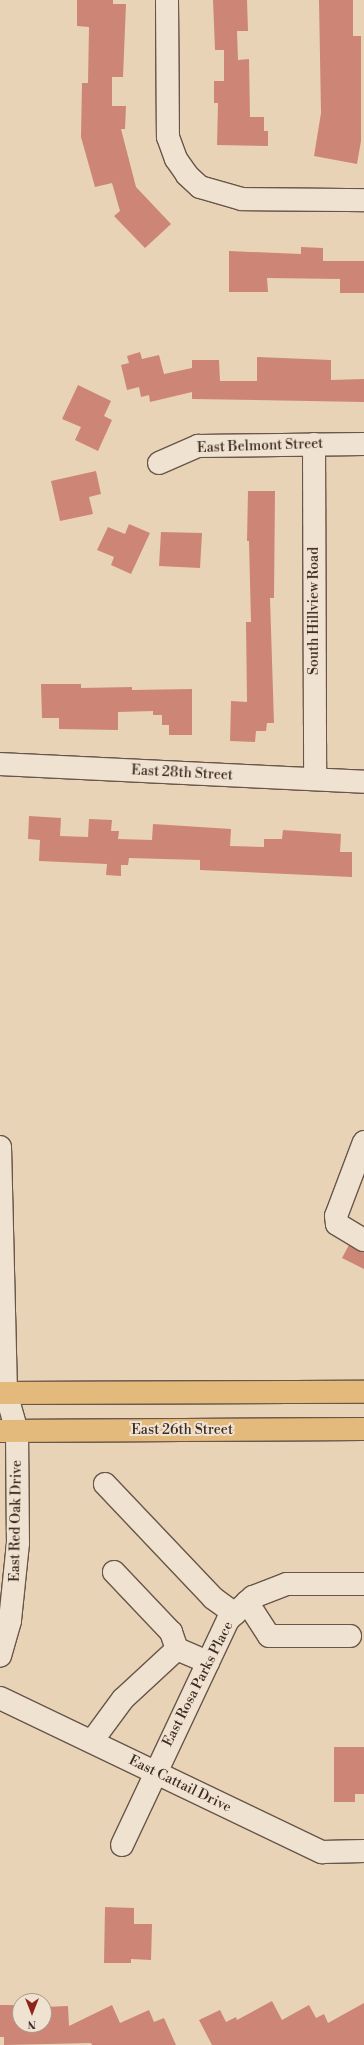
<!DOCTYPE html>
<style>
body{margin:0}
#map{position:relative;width:364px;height:2045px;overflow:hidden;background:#e8d3b7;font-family:"Libre Bodoni",serif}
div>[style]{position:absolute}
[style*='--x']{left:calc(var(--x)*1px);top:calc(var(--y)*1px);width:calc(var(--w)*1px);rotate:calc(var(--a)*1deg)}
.building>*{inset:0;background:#cd8576}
.roads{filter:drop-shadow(1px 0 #68564a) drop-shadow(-1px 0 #68564a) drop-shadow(0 1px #68564a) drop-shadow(0 -1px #68564a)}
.minor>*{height:22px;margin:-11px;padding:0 11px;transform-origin:11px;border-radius:11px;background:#f0e2d0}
.major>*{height:22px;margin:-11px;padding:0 11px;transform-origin:11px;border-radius:11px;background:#e4ba7c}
span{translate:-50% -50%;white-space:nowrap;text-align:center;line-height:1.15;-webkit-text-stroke:4px #f0e2d0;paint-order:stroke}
.street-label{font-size:14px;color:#3d2c25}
.north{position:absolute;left:12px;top:1993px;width:40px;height:40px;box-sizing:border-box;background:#f0e2d0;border:1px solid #a8998c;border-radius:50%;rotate:180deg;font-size:11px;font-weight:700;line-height:16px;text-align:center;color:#3d2c25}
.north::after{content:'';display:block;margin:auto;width:14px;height:18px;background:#8f2418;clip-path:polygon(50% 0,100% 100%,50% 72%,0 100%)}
</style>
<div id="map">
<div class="building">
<div style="clip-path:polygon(77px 0,113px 0,113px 4px,126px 4px,123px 77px,112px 77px,112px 106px,126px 106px,125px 129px,121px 129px,136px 187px,171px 224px,145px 248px,114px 216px,120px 211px,112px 183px,95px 187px,81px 137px,82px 83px,88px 83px,89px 27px,77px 26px)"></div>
<div style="clip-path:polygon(213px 0,247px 0,248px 31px,237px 31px,238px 60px,249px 59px,250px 117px,264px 117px,264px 131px,268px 131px,268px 146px,217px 145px,218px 103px,214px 103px,214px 81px,224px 81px,224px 50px,215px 50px)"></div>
<div style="clip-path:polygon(319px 0,353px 0,353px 36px,361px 36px,361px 141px,357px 164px,314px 156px,321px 113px)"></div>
<div style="clip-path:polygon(301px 247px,323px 248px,323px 261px,364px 261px,364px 293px,340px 293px,340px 279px,267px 278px,268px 292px,229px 292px,229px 251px,301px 254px)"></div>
<div style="clip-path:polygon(140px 352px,142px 359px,159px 355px,164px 374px,192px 368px,192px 360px,219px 360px,220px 381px,257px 381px,257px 357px,331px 360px,331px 380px,364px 379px,364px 402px,192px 399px,192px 392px,150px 402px,149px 395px,141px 397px,139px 387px,127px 390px,121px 365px,129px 363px,127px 356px)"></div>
<div style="clip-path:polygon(78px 385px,111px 401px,104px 416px,112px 420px,98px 451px,75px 440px,81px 427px,62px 419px)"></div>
<div style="clip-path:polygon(96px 471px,101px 494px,89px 497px,93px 514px,60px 521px,51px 481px)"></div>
<div style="clip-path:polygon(248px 491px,275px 491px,274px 598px,270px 598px,274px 723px,267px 723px,266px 731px,256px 731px,255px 742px,230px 741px,231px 701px,247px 702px,246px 622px,251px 622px,249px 541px,247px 541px)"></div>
<div style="clip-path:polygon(129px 524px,150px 533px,131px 574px,111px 565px,114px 557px,97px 550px,108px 527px,125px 534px)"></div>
<div style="clip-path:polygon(161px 532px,202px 533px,200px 568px,159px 566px)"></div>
<div style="clip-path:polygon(41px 684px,81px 684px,81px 688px,132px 687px,132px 690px,192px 689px,192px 735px,169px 735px,169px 725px,162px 725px,162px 715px,153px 715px,153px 711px,118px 712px,118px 730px,59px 729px,59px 718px,42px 718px)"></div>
<div style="clip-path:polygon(29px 816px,61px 818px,60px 836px,88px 837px,89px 819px,112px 820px,111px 831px,119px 831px,118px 839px,152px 840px,153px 824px,231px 829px,230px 846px,264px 847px,264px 839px,282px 839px,283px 830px,341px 834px,340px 852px,352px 852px,352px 877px,200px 870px,200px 860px,129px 858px,128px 865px,121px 865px,121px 876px,106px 875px,107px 864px,39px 861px,40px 840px,28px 839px)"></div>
<div style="clip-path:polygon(349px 1245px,364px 1252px,364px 1269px,342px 1258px)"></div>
<div style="clip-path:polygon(334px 1747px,364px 1747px,364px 1794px,355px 1794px,355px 1802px,334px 1802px)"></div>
<div style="clip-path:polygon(105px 1907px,134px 1908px,134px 1924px,152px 1924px,151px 1960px,131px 1959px,131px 1963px,104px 1963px)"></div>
<div style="clip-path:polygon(272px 2001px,282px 2020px,309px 2005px,316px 2018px,324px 2014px,328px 2023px,364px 2003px,364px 2045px,212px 2045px,199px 2020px,220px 2010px,226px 2022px,236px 2017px,237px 2020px)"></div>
<div style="clip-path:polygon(0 2005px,20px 2005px,20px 2025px,44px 2025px,44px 2007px,68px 2006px,69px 2026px,112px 2005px,120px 2023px,149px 2010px,154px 2022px,164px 2018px,176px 2045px,92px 2045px,91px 2043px,4px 2045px,4px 2037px,0 2037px)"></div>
</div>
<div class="roads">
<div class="minor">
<div style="--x:167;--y:0;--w:137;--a:89.6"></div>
<div style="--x:168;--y:137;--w:23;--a:70"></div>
<div style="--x:176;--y:159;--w:19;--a:55"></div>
<div style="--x:187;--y:175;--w:18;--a:43"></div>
<div style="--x:200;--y:187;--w:44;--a:15.9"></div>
<div style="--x:242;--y:199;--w:122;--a:0.5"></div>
<div style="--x:314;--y:444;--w:335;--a:89.8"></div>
<div style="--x:159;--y:463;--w:43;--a:-23.6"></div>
<div style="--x:198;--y:446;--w:166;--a:-0.7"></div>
<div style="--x:0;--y:764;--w:364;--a:2.8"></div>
<div style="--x:364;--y:1142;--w:79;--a:110.7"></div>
<div style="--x:336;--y:1216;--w:8;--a:83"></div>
<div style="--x:337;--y:1224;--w:31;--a:31"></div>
<div style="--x:0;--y:1147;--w:246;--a:88.6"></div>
<div style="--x:6;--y:1393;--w:40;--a:74"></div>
<div style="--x:17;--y:1431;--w:112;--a:89.5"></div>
<div style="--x:18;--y:1543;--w:78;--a:95.9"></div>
<div style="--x:10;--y:1621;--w:36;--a:106"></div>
<div style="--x:105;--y:1484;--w:157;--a:46.5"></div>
<div style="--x:213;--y:1598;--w:27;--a:36"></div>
<div style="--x:114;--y:1572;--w:83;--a:46.5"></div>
<div style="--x:171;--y:1632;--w:18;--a:71"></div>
<div style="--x:247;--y:1602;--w:40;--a:57.1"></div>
<div style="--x:269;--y:1636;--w:81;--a:0"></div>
<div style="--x:0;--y:1698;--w:357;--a:25.6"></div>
<div style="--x:322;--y:1852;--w:42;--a:-1.4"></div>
<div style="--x:92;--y:1741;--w:52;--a:-53.6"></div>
<div style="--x:123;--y:1699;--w:74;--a:-42.8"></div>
<div style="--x:177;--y:1649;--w:34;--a:23"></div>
<div style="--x:122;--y:1845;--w:249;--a:-64.8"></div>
<div style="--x:228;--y:1620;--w:34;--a:-43"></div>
<div style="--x:253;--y:1597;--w:36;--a:-21"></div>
<div style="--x:287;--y:1584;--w:77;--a:0"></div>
</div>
<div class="major">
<div style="--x:0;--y:1393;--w:364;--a:-0.2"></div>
<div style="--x:0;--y:1431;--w:364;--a:-0.3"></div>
</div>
</div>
<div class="street-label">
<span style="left:260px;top:446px;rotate:-2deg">East Belmont Street</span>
<span style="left:314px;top:611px;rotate:-90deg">South Hillview Road</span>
<span style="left:182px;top:773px;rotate:3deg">East 28th Street</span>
<span style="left:182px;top:1430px">East 26th Street</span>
<span style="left:16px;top:1521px;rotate:-89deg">East Red Oak Drive</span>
<span style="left:198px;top:1684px;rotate:-63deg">East Rosa Parks Place</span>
<span style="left:180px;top:1784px;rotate:26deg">East Cattail Drive</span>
</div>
<div class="north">N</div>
</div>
